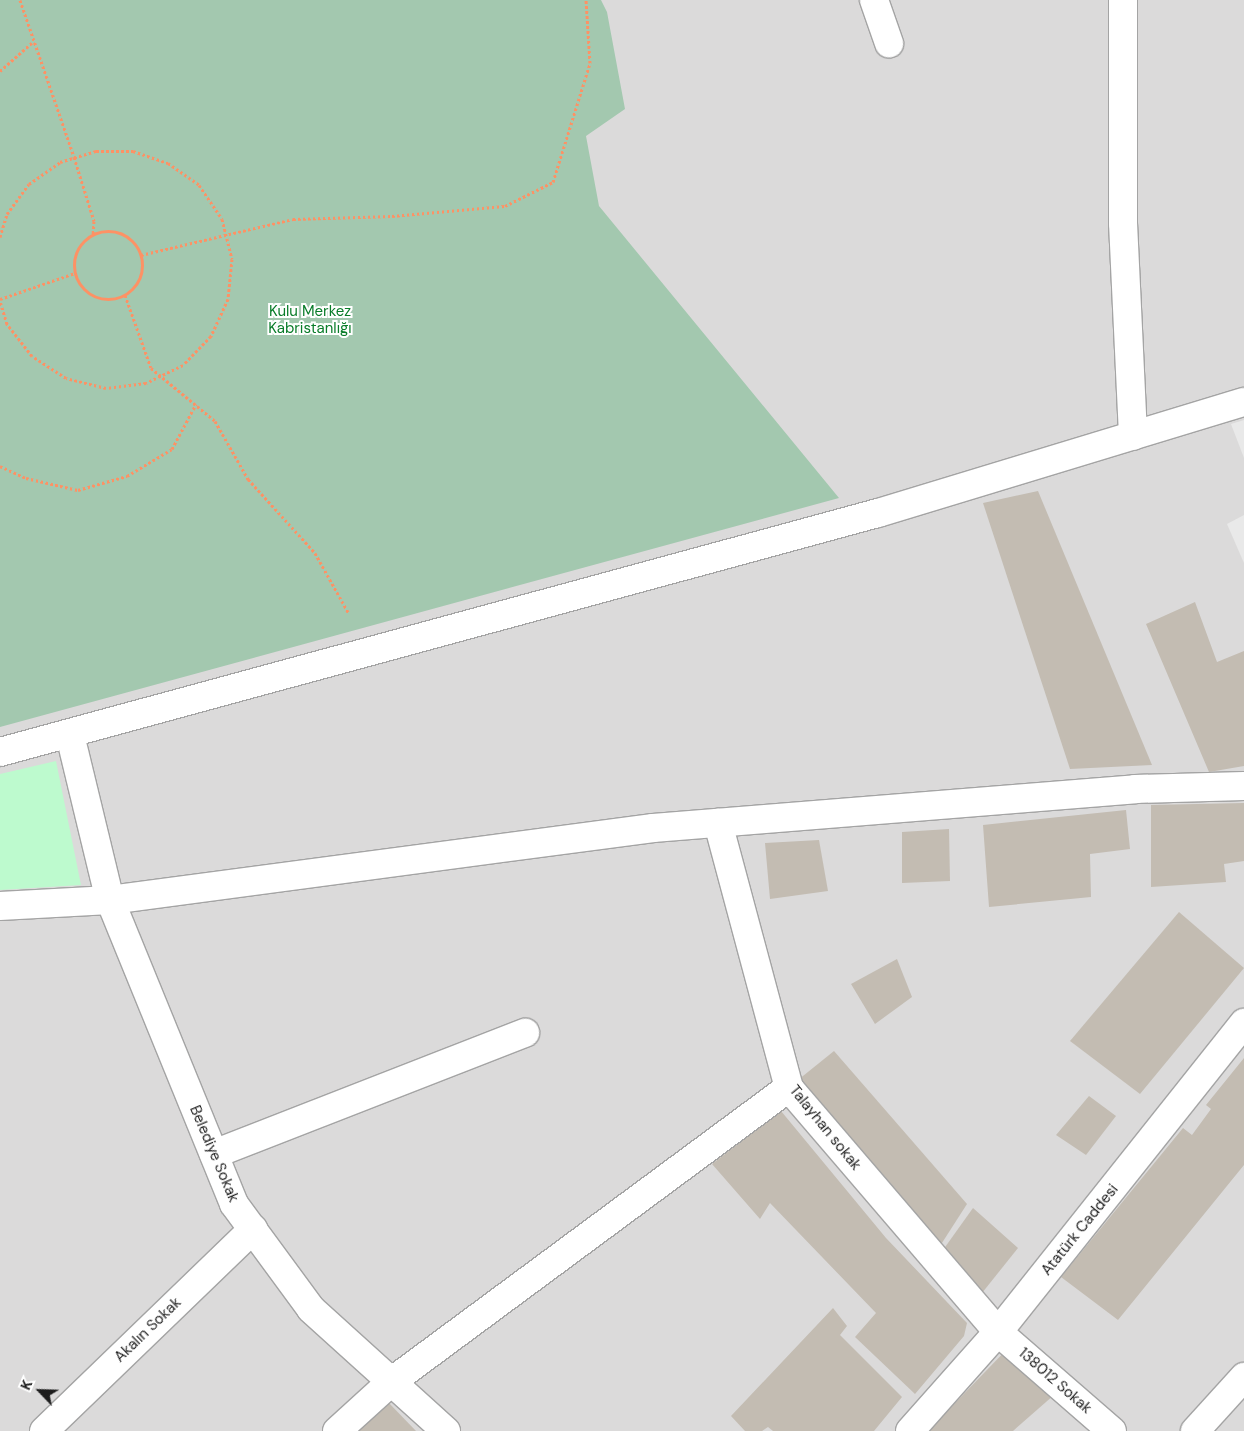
<!DOCTYPE html>
<meta charset="utf-8">
<style>
body{margin:0}
#map{position:relative;width:1244px;height:1431px;overflow:hidden;background:#eeede2;font-family:"DM Sans",sans-serif}
div>[style]{position:absolute}
[style*='--x']{left:calc(var(--x)*1px);top:calc(var(--y)*1px);width:calc(var(--w)*1px);rotate:calc(var(--a)*1deg)}
.residential>*{inset:0;background:#dbdada}
.cemetery>*{inset:0;background:#a3c8af}
.park>*{inset:0;background:#bdface}
.parking>*{inset:0;background:#e9e9e9}
.building>*{inset:0;background:#c3bcb2}
.path>*{height:3px;margin-top:-1.5px;transform-origin:0;background:repeating-linear-gradient(90deg,#fd9265 0 2.5px,transparent 0 5px)}
.path>.ring{margin:-1.5px;padding:0;box-sizing:content-box;background:none;border:3px solid #fd9265;border-radius:50%}
.roads{filter:drop-shadow(1px 0 #a4a4a4) drop-shadow(-1px 0 #a4a4a4) drop-shadow(0 1px #a4a4a4) drop-shadow(0 -1px #a4a4a4)}
.minor>*{height:28px;margin:-14px;padding:0 14px;transform-origin:14px;border-radius:14px;background:#fff}
.tertiary>*{height:28px;margin:-14px;padding:0 14px;transform-origin:14px;border-radius:14px;background:#fff}
span{translate:-50% -50%;white-space:nowrap;text-align:center;line-height:1.15;-webkit-text-stroke:4px #fff;paint-order:stroke}
.park-label{font-size:15px;color:#097c29}
.street-label{font-size:15px;color:#1d1d1d}
.north{position:absolute;left:15px;top:1366px;width:50px;height:50px;-webkit-text-stroke:4px #fff;paint-order:stroke;rotate:294deg;font-size:14px;font-weight:700;line-height:20px;text-align:center;color:#1d1d1d}
.north::after{content:'';display:block;margin:auto;width:18px;height:22px;background:#1d1d1d;clip-path:polygon(50% 0,100% 100%,50% 72%,0 100%)}
</style>
<div id="map">
<div class="residential">
<div style="clip-path:polygon(0 0,1244px 0,1244px 1431px,0 1431px)"></div>
</div>
<div class="cemetery">
<div style="clip-path:polygon(0 0,601px 0,607px 12px,625px 109px,586px 136px,599px 206px,839px 498px,0 727px)"></div>
</div>
<div class="park">
<div style="clip-path:polygon(56px 761px,81px 885px,0 890px,0 774px)"></div>
</div>
<div class="parking">
<div style="clip-path:polygon(1244px 420px,1244px 458px,1231px 424px)"></div>
<div style="clip-path:polygon(1244px 515px,1244px 563px,1227px 524px)"></div>
</div>
<div class="building">
<div style="clip-path:polygon(1038px 491px,1152px 765px,1070px 769px,983px 503px)"></div>
<div style="clip-path:polygon(1195px 602px,1217px 662px,1244px 651px,1244px 766px,1209px 772px,1146px 624px)"></div>
<div style="clip-path:polygon(1244px 803px,1244px 861px,1224px 864px,1226px 882px,1151px 887px,1151px 805px)"></div>
<div style="clip-path:polygon(1126px 810px,1130px 849px,1090px 854px,1091px 897px,989px 907px,983px 825px)"></div>
<div style="clip-path:polygon(949px 829px,950px 881px,902px 883px,902px 832px)"></div>
<div style="clip-path:polygon(819px 840px,828px 891px,770px 899px,765px 843px)"></div>
<div style="clip-path:polygon(1179px 912px,1244px 968px,1140px 1094px,1070px 1041px)"></div>
<div style="clip-path:polygon(897px 959px,912px 997px,875px 1024px,851px 984px)"></div>
<div style="clip-path:polygon(834px 1051px,967px 1204px,940px 1246px,798px 1080px)"></div>
<div style="clip-path:polygon(1244px 1058px,1244px 1165px,1118px 1320px,1061px 1277px,1183px 1128px,1192px 1135px,1211px 1109px,1206px 1105px)"></div>
<div style="clip-path:polygon(1089px 1096px,1116px 1116px,1086px 1155px,1056px 1135px)"></div>
<div style="clip-path:polygon(781px 1111px,886px 1238px,967px 1323px,964px 1336px,915px 1394px,855px 1337px,876px 1313px,770px 1203px,760px 1219px,712px 1164px)"></div>
<div style="clip-path:polygon(973px 1208px,1018px 1248px,982px 1293px,943px 1250px)"></div>
<div style="clip-path:polygon(833px 1308px,847px 1326px,840px 1335px,902px 1397px,874px 1431px,773px 1431px,768px 1427px,762px 1431px,745px 1431px,731px 1416px)"></div>
<div style="clip-path:polygon(1012px 1344px,1062px 1388px,1013px 1431px,928px 1431px)"></div>
<div style="clip-path:polygon(387px 1401px,416px 1431px,358px 1431px)"></div>
</div>
<div class="path">
<div style="--x:20;--y:0;--w:166;--a:71"></div>
<div style="--x:74;--y:157;--w:67;--a:72.6"></div>
<div style="--x:94;--y:221;--w:14;--a:94"></div>
<div style="--x:0;--y:71;--w:45;--a:-41.4"></div>
<div class="ring" style="left:74px;top:231px;width:65px;height:65px"></div>
<div style="--x:0;--y:237;--w:24;--a:-73"></div>
<div style="--x:7;--y:214;--w:37;--a:-54"></div>
<div style="--x:29;--y:184;--w:38;--a:-35"></div>
<div style="--x:60;--y:162;--w:38;--a:-17"></div>
<div style="--x:96;--y:151;--w:37;--a:0"></div>
<div style="--x:133;--y:151;--w:37;--a:19"></div>
<div style="--x:168;--y:163;--w:38;--a:35"></div>
<div style="--x:199;--y:185;--w:41;--a:55.9"></div>
<div style="--x:222;--y:219;--w:41;--a:76"></div>
<div style="--x:232;--y:259;--w:40;--a:95.7"></div>
<div style="--x:228;--y:299;--w:41;--a:114.7"></div>
<div style="--x:211;--y:336;--w:40;--a:134"></div>
<div style="--x:183;--y:365;--w:41;--a:154.1"></div>
<div style="--x:146;--y:383;--w:40;--a:172.9"></div>
<div style="--x:106;--y:388;--w:41;--a:-166"></div>
<div style="--x:66;--y:378;--w:40;--a:-147.1"></div>
<div style="--x:32;--y:356;--w:41;--a:-128"></div>
<div style="--x:7;--y:324;--w:24;--a:-107"></div>
<div style="--x:141;--y:255;--w:156;--a:-13.3"></div>
<div style="--x:293;--y:219;--w:99;--a:-1.7"></div>
<div style="--x:392;--y:216;--w:113;--a:-5.1"></div>
<div style="--x:505;--y:206;--w:54;--a:-26.6"></div>
<div style="--x:553;--y:182;--w:125;--a:-72.7"></div>
<div style="--x:590;--y:63;--w:63;--a:-93.6"></div>
<div style="--x:125;--y:295;--w:77;--a:70.4"></div>
<div style="--x:151;--y:368;--w:83;--a:39.6"></div>
<div style="--x:215;--y:421;--w:67;--a:60.4"></div>
<div style="--x:248;--y:479;--w:100;--a:47.8"></div>
<div style="--x:315;--y:553;--w:68;--a:60.8"></div>
<div style="--x:0;--y:299;--w:79;--a:-19.1"></div>
<div style="--x:0;--y:466;--w:29;--a:25"></div>
<div style="--x:26;--y:478;--w:53;--a:13"></div>
<div style="--x:78;--y:490;--w:51;--a:-15.9"></div>
<div style="--x:127;--y:476;--w:52;--a:-31"></div>
<div style="--x:172;--y:449;--w:51;--a:-61.9"></div>
</div>
<div class="roads">
<div class="minor">
<div style="--x:874;--y:0;--w:46;--a:70.8"></div>
<div style="--x:1123;--y:0;--w:223;--a:90"></div>
<div style="--x:1123;--y:223;--w:213;--a:87.3"></div>
<div style="--x:70;--y:735;--w:170;--a:76.4"></div>
<div style="--x:110;--y:900;--w:328;--a:67.8"></div>
<div style="--x:234;--y:1204;--w:130;--a:53.7"></div>
<div style="--x:311;--y:1309;--w:182;--a:42.1"></div>
<div style="--x:0;--y:752;--w:910;--a:-15.23"></div>
<div style="--x:878;--y:513;--w:382;--a:-16.9"></div>
<div style="--x:718;--y:823;--w:274;--a:75"></div>
<div style="--x:789;--y:1088;--w:321;--a:49.4"></div>
<div style="--x:998;--y:1332;--w:151;--a:41"></div>
<div style="--x:0;--y:906;--w:110;--a:-3.1"></div>
<div style="--x:110;--y:900;--w:548;--a:-7.55"></div>
<div style="--x:653;--y:828;--w:484;--a:-4.6"></div>
<div style="--x:1135;--y:789;--w:109;--a:-1.6"></div>
<div style="--x:214;--y:1154;--w:334;--a:-21.3"></div>
<div style="--x:44;--y:1431;--w:291;--a:-44"></div>
<div style="--x:337;--y:1431;--w:73;--a:-42.2"></div>
<div style="--x:391;--y:1382;--w:495;--a:-36.5"></div>
<div style="--x:1195;--y:1431;--w:73;--a:-47.8"></div>
</div>
<div class="tertiary">
<div style="--x:910;--y:1431;--w:132;--a:-48.4"></div>
<div style="--x:998;--y:1332;--w:395;--a:-51.5"></div>
</div>
</div>
<div class="park-label">
<span style="left:310px;top:320px">Kulu Merkez<br>Kabristanlığı</span>
</div>
<div class="street-label">
<span style="left:825px;top:1128px;rotate:51deg">Talayhan sokak</span>
<span style="left:214px;top:1154px;rotate:67deg">Belediye Sokak</span>
<span style="left:1080px;top:1230px;rotate:-51deg">Atatürk Caddesi</span>
<span style="left:148px;top:1330px;rotate:-44deg">Akalın Sokak</span>
<span style="left:1055px;top:1381px;rotate:41deg">138012 Sokak</span>
</div>
<div class="north">K</div>
</div>
